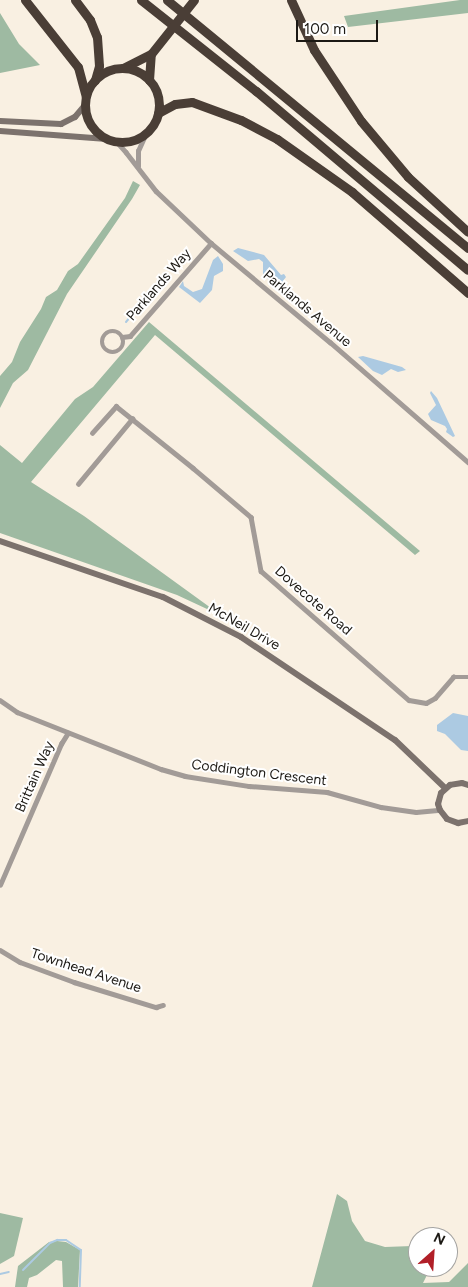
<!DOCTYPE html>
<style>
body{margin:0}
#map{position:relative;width:468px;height:1287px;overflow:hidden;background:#f9f0e2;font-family:Figtree,sans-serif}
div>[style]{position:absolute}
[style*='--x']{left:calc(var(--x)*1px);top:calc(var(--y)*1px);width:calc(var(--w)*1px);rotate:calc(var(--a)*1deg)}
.forest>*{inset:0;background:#9ebaa2}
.water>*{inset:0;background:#accae2}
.stream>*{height:2px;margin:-1px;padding:0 1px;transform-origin:1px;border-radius:1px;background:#accae2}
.street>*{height:4.5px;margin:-2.25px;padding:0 2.25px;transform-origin:2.25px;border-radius:2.25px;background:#a29b97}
.street>.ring{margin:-2.25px;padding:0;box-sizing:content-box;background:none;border:4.5px solid #a29b97;border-radius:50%}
.secondary>*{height:6px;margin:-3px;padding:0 3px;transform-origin:3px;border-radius:3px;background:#7c726d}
.highway>*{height:9px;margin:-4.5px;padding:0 4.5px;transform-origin:4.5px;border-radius:4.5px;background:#4a3e36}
.highway>.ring{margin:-4.5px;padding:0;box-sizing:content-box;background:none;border:9px solid #4a3e36;border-radius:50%}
.highway-bridge>*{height:9px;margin:-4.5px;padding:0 4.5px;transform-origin:4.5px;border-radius:4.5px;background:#4a3e36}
span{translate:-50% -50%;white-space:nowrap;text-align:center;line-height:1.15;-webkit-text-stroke:4px #fff;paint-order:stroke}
.street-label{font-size:14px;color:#1c1914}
.north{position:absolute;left:408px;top:1227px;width:50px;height:50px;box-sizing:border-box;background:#fff;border:1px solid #a4a3a1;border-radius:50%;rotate:26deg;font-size:14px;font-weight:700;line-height:20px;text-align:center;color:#1c1914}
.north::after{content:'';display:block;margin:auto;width:18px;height:22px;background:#b11f28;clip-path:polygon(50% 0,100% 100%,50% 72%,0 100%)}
.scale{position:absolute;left:296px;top:20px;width:82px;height:22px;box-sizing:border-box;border:2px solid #1c1914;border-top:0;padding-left:6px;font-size:15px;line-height:18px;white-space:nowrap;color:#1c1914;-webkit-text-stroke:4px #fff;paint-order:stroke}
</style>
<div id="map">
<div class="forest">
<div style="clip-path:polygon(460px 0,468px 0,468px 13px,348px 27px,344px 16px)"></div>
<div style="clip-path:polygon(0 13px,19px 44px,40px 65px,0 73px)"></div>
<div style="clip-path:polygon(133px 181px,140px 185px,132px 199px,67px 294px,28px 370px,13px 383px,0 408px,0 376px,12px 362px,20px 342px,41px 309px,46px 297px,57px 290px,68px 271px,78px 264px,125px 198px)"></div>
<div style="clip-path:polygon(149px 322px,420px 551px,415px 555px,155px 335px,31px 482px,84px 516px,222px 616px,177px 595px,0 533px,0 445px,22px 463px,75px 399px,93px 387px)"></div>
<div style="clip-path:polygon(337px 1194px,347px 1201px,352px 1221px,365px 1241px,385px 1247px,412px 1246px,418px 1243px,418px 1267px,434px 1267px,430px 1269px,423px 1283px,449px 1282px,468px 1263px,468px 1287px,312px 1287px)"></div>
<div style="clip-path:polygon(0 1213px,23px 1218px,14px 1256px,0 1264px)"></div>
<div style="clip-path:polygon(57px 1241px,66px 1242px,80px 1250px,78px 1287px,63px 1287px,62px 1261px,56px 1260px,37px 1275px,29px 1278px,27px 1287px,15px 1287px,18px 1266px,49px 1242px)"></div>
</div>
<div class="water">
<div style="clip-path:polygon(238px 248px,264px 255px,281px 275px,284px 274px,286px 277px,283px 281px,294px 297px,294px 301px,263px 275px,263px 262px,259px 259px,248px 261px,233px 251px)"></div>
<div style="clip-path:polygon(218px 256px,223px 264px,223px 271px,214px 276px,212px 290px,200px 303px,179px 287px,183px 281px,184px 286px,193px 292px,202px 289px,213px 260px)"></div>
<div style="clip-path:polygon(363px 356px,402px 367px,406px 370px,398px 372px,391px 369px,382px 375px,373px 371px,358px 357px)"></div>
<div style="clip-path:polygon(431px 391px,437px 398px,455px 436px,453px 437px,446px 432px,447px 429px,445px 426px,431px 420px,428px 414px,436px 405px,430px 393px)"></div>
<div style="clip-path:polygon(453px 713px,468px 716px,468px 751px,461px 750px,445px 734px,437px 731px,437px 725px)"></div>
</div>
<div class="stream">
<div style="--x:126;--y:322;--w:55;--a:-50.9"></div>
<div style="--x:23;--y:1270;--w:38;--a:-45"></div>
<div style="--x:50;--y:1243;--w:8;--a:-23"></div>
<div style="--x:57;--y:1240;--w:9;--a:0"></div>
<div style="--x:66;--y:1240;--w:18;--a:34"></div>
<div style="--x:81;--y:1250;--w:37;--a:92"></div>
<div style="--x:0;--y:1274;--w:9;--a:-13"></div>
</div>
<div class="street">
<div style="--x:116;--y:141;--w:15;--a:48"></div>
<div style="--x:126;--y:152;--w:49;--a:52.4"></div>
<div style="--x:156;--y:191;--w:76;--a:43.4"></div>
<div style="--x:211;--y:243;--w:155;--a:39.8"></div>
<div style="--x:330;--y:342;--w:183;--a:41"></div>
<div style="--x:138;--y:166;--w:15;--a:-90"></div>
<div style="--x:138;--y:151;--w:20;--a:-66"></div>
<div class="ring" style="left:102px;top:331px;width:17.5px;height:17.5px"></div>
<div style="--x:122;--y:337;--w:8;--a:-7"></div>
<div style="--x:130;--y:336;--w:123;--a:-48.9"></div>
<div style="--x:92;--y:433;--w:36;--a:-48"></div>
<div style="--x:116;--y:406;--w:99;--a:38.8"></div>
<div style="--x:193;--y:468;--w:76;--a:40.2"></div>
<div style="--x:251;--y:517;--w:55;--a:79.5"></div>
<div style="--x:261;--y:571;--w:196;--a:41.1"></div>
<div style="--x:409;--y:700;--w:17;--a:10"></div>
<div style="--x:426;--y:703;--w:10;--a:-29"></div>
<div style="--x:435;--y:698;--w:28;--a:-49"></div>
<div style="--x:453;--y:677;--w:15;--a:0"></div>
<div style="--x:78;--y:484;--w:85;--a:-50.3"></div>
<div style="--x:0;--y:700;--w:21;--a:35"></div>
<div style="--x:17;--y:712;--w:155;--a:21.6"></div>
<div style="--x:161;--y:769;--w:25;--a:16"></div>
<div style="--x:185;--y:776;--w:65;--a:8.9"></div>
<div style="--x:249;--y:786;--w:78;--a:4.4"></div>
<div style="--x:327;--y:792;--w:56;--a:15.5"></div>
<div style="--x:381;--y:807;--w:35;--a:8"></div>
<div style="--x:416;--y:812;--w:24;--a:-5"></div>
<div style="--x:0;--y:885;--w:154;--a:-66.6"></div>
<div style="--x:61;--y:744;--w:13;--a:-58"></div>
<div style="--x:0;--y:950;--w:23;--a:31"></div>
<div style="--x:20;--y:962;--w:58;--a:20.3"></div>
<div style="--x:74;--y:982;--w:86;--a:17"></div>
<div style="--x:156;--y:1007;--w:7;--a:-16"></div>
</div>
<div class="secondary">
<div style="--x:0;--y:121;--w:61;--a:2.8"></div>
<div style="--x:61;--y:124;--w:16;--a:-27"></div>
<div style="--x:75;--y:117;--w:16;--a:-50"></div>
<div style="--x:0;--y:131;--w:107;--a:4.3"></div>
<div style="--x:0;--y:541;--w:172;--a:19"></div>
<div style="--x:163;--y:597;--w:88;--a:27.1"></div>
<div style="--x:241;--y:637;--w:185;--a:33.8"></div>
<div style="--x:395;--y:740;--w:69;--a:43.8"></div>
<div style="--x:468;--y:785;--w:6;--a:-162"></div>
<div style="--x:462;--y:783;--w:12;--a:171"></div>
<div style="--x:450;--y:785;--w:12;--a:138"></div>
<div style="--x:441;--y:793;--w:11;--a:105"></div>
<div style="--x:438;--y:804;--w:6;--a:72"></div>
<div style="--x:440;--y:810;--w:11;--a:52"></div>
<div style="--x:447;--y:819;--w:12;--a:20"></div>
<div style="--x:458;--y:823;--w:10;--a:-11"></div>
</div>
<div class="highway">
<div style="--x:25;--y:0;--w:85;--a:51.7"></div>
<div style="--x:78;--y:67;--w:30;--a:75"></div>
<div style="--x:75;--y:0;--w:25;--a:53"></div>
<div style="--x:90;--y:20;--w:18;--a:68"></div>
<div style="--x:97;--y:37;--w:29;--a:86"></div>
<div style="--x:99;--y:66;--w:15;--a:106"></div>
<div style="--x:141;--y:0;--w:147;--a:38.4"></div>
<div style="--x:256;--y:91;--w:277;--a:40.2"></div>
<div style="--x:167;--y:0;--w:390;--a:39.5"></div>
<div style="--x:291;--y:0;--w:55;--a:65.3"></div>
<div style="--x:314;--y:50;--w:85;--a:56.5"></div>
<div style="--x:361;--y:121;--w:73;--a:50"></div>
<div style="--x:408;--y:177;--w:81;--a:42.5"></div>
<div style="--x:123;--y:68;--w:31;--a:-27"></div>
<div class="ring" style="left:85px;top:68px;width:65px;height:65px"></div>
<div style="--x:149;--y:80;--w:26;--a:-86"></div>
<div style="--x:158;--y:113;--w:19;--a:-28"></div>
<div style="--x:175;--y:104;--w:17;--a:-7"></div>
<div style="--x:192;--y:102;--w:52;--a:20.2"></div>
<div style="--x:241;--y:120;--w:41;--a:27.8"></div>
<div style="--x:277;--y:139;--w:92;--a:35.2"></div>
<div style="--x:352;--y:192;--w:154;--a:41"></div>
</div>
<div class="highway-bridge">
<div style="--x:151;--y:54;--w:69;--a:-51.5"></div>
</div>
<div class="street-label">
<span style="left:159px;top:285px;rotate:-49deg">Parklands Way</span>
<span style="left:307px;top:309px;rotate:40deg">Parklands Avenue</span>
<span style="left:313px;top:601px;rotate:41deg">Dovecote Road</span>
<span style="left:244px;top:627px;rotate:30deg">McNeil Drive</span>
<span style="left:259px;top:773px;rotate:7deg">Coddington Crescent</span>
<span style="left:35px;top:777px;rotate:-66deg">Brittain Way</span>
<span style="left:86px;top:971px;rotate:18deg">Townhead Avenue</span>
</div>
<div class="north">N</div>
<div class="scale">100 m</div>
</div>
